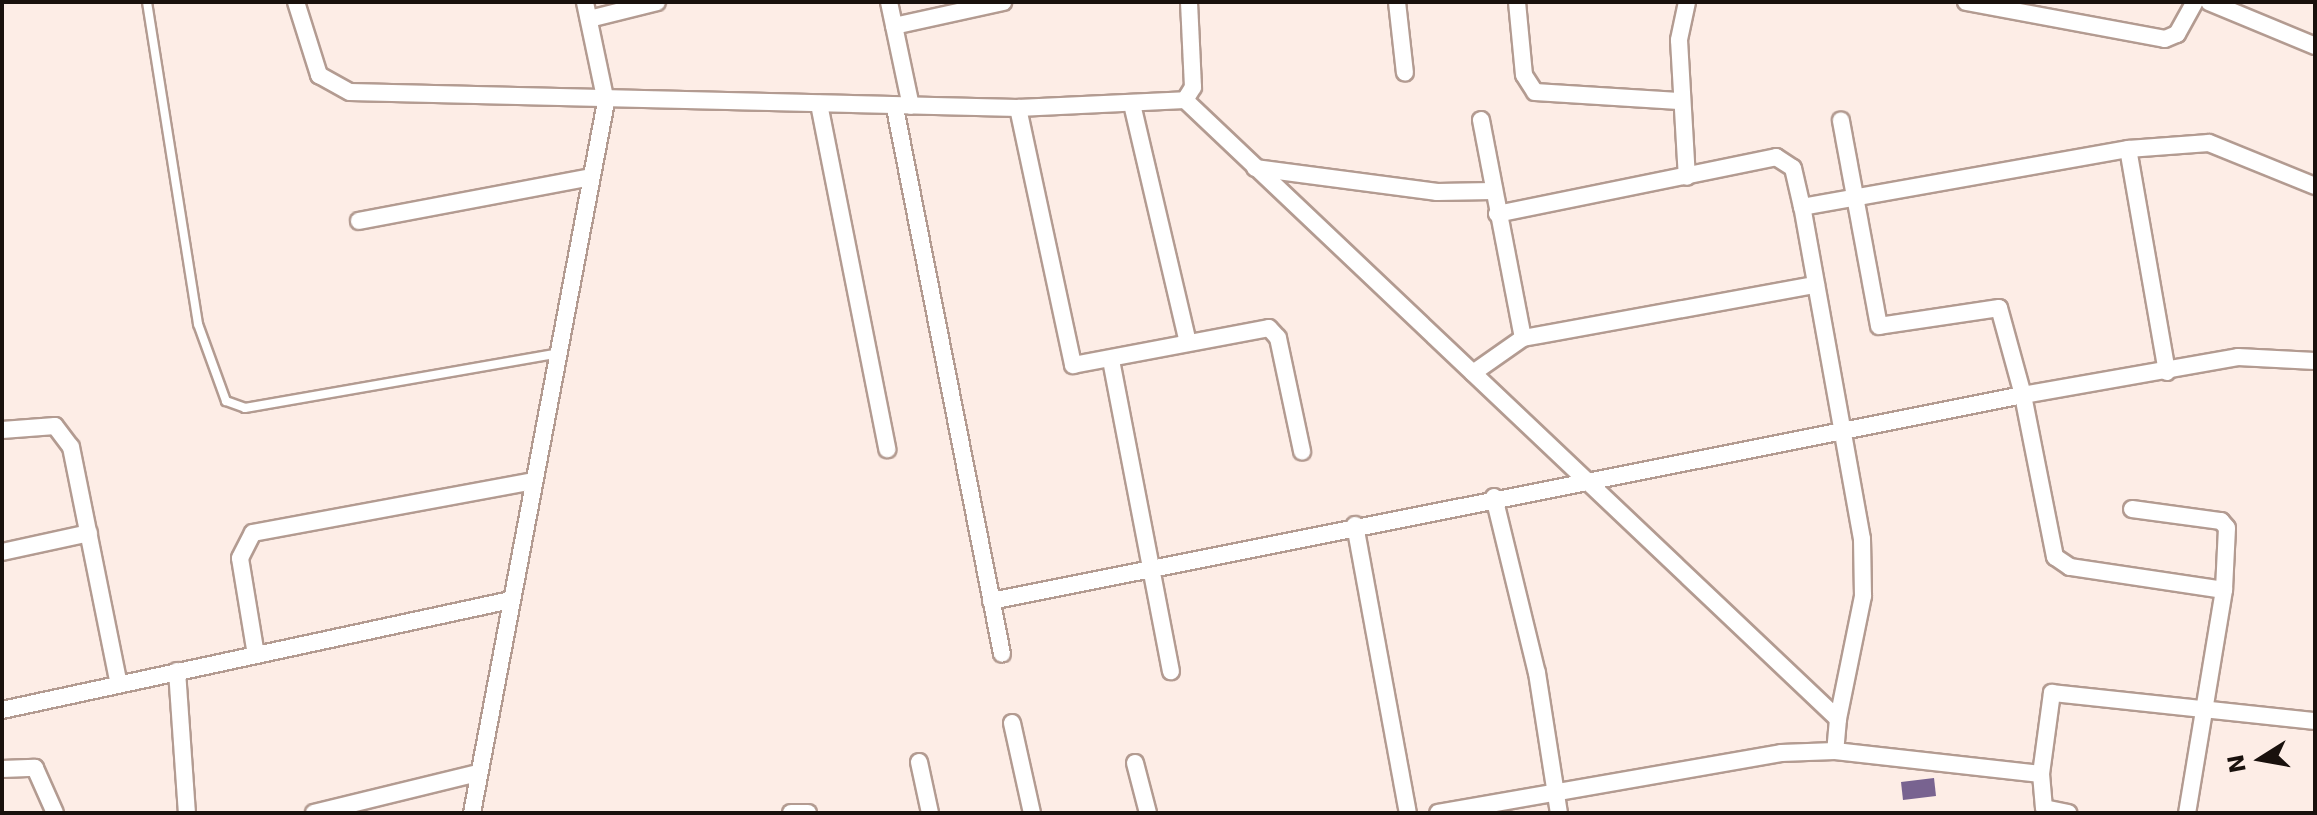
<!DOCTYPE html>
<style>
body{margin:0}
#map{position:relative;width:2317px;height:815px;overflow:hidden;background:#fdede6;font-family:"DejaVu Sans",sans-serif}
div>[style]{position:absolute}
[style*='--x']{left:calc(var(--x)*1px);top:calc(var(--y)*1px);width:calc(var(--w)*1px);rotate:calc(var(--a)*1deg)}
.building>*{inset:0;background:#786390}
.roads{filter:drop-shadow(2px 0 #b39b91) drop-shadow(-2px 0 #b39b91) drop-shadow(0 2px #b39b91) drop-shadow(0 -2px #b39b91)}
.lane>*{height:8px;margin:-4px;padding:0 4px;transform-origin:4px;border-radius:4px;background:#fff}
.street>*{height:16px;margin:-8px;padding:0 8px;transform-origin:8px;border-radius:8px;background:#fff}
span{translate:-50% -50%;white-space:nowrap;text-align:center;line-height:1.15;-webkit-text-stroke:8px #fdede6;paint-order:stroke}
.frame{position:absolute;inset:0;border:4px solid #19110d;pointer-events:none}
.north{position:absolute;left:2221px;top:719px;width:80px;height:80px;-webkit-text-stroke:6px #fdede6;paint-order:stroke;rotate:259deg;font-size:22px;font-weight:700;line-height:32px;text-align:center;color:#19110d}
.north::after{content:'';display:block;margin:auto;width:28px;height:36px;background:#19110d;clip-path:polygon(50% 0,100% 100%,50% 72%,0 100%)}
</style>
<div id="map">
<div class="building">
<div style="clip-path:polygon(1934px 778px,1936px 796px,1903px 800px,1901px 782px)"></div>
</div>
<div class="roads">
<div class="lane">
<div style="--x:147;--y:2;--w:326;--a:81"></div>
<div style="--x:198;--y:324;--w:82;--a:70"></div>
<div style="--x:226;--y:401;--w:20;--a:20"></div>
<div style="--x:245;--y:408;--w:314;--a:-9.9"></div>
</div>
<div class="street">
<div style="--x:296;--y:2;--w:77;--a:72.5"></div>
<div style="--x:319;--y:75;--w:35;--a:29"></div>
<div style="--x:350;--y:92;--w:668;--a:1.37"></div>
<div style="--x:1018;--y:108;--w:167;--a:-2.7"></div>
<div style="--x:1185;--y:100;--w:15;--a:-58"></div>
<div style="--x:1193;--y:87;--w:85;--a:-92.7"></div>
<div style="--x:889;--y:2;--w:106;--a:78.1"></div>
<div style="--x:1397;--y:2;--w:71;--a:83.6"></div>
<div style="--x:1517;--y:2;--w:73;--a:84.5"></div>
<div style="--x:1524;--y:75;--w:20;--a:57"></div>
<div style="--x:1535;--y:92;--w:144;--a:3.6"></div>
<div style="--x:1687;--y:2;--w:39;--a:102"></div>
<div style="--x:1679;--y:40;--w:137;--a:86.7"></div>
<div style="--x:1966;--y:2;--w:202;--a:10.5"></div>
<div style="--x:2165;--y:39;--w:13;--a:-23"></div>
<div style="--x:2177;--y:34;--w:37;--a:-61"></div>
<div style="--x:2209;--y:2;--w:115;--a:22.5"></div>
<div style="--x:589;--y:19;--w:70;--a:-14"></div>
<div style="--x:894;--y:26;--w:112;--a:-12.4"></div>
<div style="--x:1185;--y:100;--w:900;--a:43.47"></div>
<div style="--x:1838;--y:719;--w:32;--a:95"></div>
<div style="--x:1835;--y:751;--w:207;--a:6.4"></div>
<div style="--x:2041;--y:774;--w:34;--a:85"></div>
<div style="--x:2044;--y:808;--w:25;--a:12"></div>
<div style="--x:819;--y:104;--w:352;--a:78.8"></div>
<div style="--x:1132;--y:104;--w:245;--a:76.8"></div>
<div style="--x:895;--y:108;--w:556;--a:78.91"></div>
<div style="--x:1018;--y:108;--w:263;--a:77.9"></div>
<div style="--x:1073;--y:365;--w:199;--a:-10.7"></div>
<div style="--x:1269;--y:328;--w:13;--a:48"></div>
<div style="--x:1278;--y:338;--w:116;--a:78"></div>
<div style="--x:1481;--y:120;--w:222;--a:79.1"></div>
<div style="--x:1255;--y:168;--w:184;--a:7.5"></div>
<div style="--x:1437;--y:192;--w:56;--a:-1"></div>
<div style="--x:1497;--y:214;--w:285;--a:-11.5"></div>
<div style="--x:1776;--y:157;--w:20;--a:33"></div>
<div style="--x:1793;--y:168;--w:40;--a:77"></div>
<div style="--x:359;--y:221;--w:236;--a:-10.7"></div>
<div style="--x:1111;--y:360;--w:317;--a:79.1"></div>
<div style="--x:2167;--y:372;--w:226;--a:-99.9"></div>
<div style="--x:2128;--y:149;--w:81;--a:-4.2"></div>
<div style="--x:2209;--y:143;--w:114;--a:22.1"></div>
<div style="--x:1473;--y:373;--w:61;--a:-35"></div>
<div style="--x:1523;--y:338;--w:298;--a:-10.3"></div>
<div style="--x:2;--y:430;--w:53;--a:-4.3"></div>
<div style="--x:55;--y:426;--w:26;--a:53"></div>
<div style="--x:71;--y:447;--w:242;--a:78.6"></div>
<div style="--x:1494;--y:497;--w:181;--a:76.3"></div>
<div style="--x:1537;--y:673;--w:142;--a:81.1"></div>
<div style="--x:2132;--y:509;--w:90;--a:7.7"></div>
<div style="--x:2221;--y:521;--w:9;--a:49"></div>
<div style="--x:2227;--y:528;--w:62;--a:92.8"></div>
<div style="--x:2224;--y:590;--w:226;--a:99.4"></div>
<div style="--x:1355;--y:525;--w:293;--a:79.6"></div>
<div style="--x:2;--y:552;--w:89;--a:-12.3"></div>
<div style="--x:2224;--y:590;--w:156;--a:-171.5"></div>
<div style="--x:2070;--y:567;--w:18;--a:-146"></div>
<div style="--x:2055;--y:557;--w:165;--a:-101.2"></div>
<div style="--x:2023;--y:395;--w:218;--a:-10"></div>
<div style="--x:2238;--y:357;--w:77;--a:3"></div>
<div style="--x:991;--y:601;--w:1052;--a:-11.29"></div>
<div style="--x:2023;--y:395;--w:90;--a:-105.4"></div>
<div style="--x:1999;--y:308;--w:121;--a:171.5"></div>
<div style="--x:1879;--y:326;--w:209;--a:-100.5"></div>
<div style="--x:256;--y:655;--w:98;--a:-99.4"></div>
<div style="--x:240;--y:558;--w:28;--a:-63"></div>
<div style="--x:253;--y:533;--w:281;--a:-10.5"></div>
<div style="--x:177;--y:671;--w:142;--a:86"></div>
<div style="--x:2;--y:710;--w:516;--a:-12.2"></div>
<div style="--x:1838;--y:719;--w:126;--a:-78.5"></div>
<div style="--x:1863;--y:596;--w:57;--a:-91"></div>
<div style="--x:1862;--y:539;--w:337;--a:-100.2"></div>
<div style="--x:1802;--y:207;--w:331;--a:-10.1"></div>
<div style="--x:1012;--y:723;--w:92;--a:77.5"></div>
<div style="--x:919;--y:762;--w:52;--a:77.8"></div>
<div style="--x:1135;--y:763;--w:52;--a:75.4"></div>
<div style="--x:2;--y:769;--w:33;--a:-2"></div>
<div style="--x:35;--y:768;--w:49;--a:66"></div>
<div style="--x:2041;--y:774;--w:82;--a:-82.3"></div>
<div style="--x:2052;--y:693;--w:264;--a:6.1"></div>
<div style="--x:314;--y:813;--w:169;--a:-13.7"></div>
<div style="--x:472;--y:813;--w:724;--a:-79.33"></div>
<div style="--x:606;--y:102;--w:102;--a:-101.9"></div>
<div style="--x:791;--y:813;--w:17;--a:0"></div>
<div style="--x:1438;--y:813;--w:348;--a:-9.9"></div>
<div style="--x:1781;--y:753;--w:54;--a:-2.1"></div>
</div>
</div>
<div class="frame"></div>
<div class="north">N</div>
</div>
